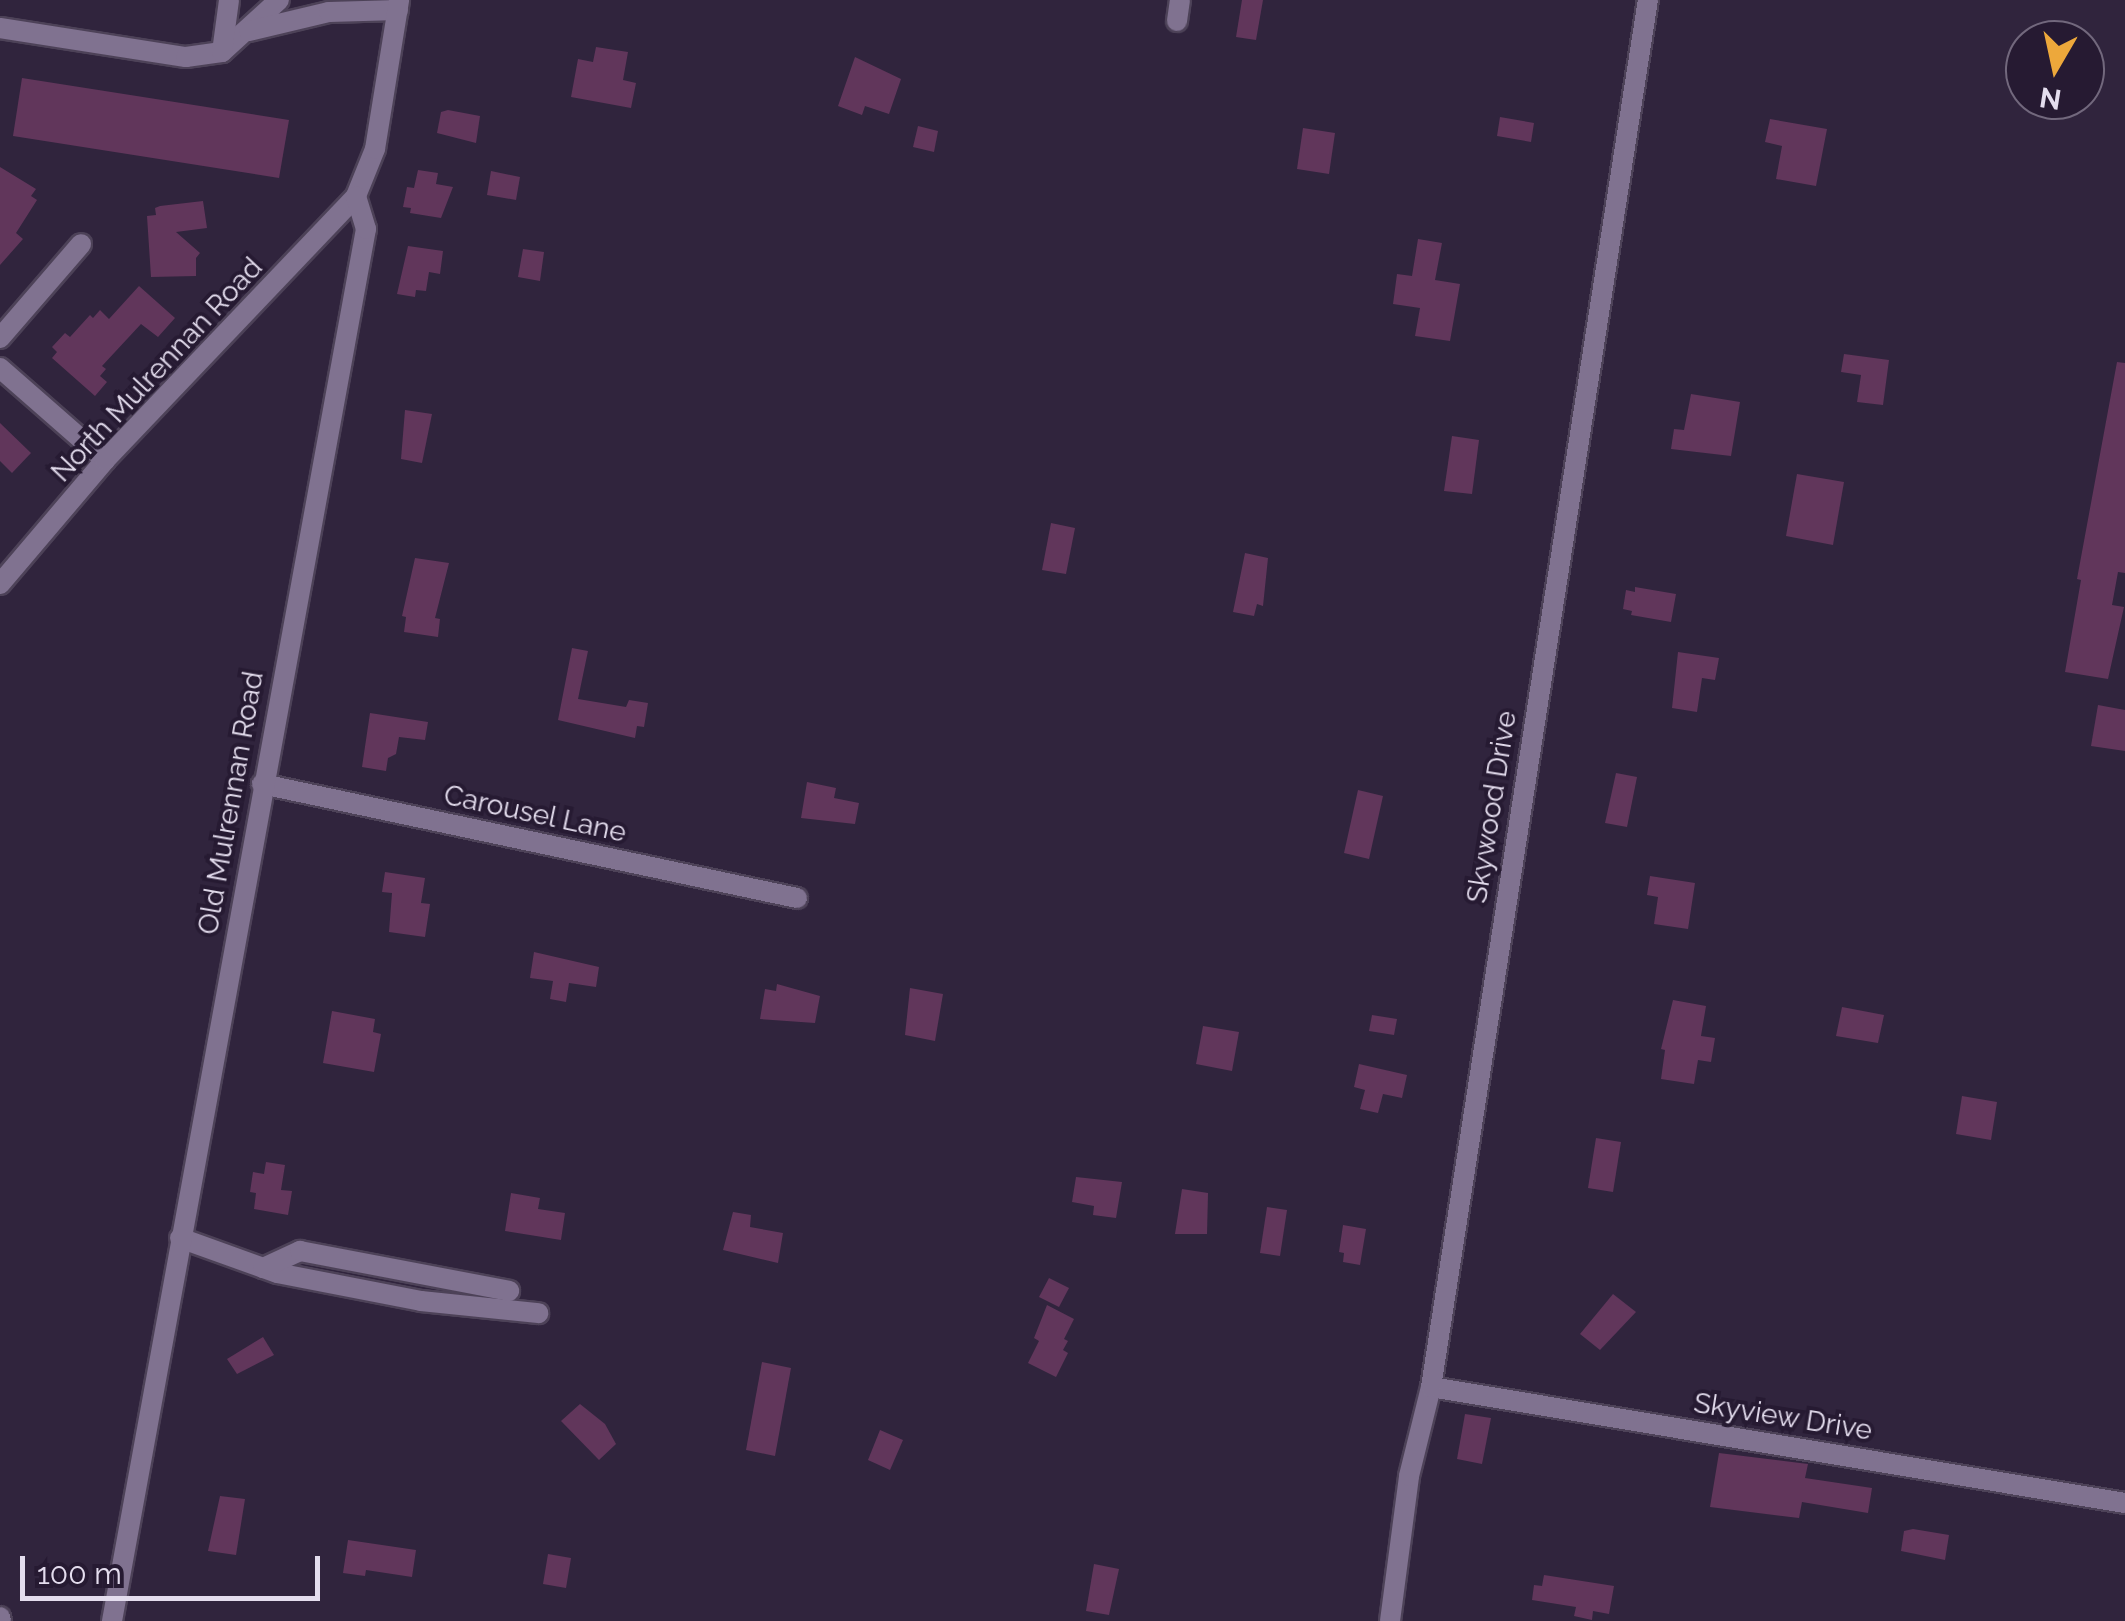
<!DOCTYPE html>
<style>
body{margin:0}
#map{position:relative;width:2125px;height:1621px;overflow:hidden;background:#30243d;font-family:Raleway,sans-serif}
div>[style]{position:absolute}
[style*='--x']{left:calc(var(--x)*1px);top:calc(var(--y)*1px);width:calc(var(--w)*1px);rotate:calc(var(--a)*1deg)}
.building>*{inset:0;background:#61365b}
.roads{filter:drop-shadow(2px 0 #4d4258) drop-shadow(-2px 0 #4d4258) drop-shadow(0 2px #4d4258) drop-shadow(0 -2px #4d4258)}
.minor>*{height:20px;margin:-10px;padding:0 10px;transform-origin:10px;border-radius:10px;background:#807290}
span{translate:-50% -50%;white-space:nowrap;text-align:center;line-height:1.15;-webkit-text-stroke:8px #261a32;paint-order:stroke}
.street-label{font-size:28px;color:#e4ddee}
.north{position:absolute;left:2005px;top:20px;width:100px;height:100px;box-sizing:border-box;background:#261a32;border:2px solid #72687d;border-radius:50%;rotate:189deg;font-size:28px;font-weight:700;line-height:40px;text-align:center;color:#e4ddee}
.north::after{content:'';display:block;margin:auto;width:35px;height:45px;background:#eda83b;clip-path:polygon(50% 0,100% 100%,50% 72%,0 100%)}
.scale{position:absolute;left:20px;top:1556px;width:300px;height:45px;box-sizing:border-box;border:5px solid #e4ddee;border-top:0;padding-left:12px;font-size:30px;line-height:35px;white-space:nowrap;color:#e4ddee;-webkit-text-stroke:8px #261a32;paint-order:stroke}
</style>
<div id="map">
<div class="building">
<div style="clip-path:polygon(1242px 0,1263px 0,1256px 40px,1236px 37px)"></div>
<div style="clip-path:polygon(596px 47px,628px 52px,623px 80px,636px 83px,631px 108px,571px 97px,578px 59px,593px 62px)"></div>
<div style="clip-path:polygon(855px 57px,901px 79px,889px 114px,865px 106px,862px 115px,838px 106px)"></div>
<div style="clip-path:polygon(22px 78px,289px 120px,279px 178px,13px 136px)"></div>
<div style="clip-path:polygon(448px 110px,480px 116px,476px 143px,437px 133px,441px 112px)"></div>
<div style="clip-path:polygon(1500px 117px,1534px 123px,1531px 142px,1497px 136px)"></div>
<div style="clip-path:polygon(1770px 119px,1827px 129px,1816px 186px,1776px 179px,1782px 146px,1765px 142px)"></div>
<div style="clip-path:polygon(918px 126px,938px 131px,934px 152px,913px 147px)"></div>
<div style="clip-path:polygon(1303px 128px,1335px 133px,1329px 174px,1297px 169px)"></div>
<div style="clip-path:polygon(0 167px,36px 189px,31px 196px,37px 200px,16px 233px,23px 239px,0 265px)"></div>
<div style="clip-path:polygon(418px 170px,438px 173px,436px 184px,453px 187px,441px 218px,410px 213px,411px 208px,403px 207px,407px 187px,414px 188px)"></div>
<div style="clip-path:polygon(491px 171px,520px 177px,516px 200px,487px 195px)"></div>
<div style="clip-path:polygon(203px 201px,207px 228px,176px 232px,200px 253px,196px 258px,196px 276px,151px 277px,147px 216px,156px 215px,155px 208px,160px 206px)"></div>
<div style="clip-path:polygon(1418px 239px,1442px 243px,1435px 280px,1460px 284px,1450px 341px,1415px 336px,1420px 308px,1393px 304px,1397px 274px,1412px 276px)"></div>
<div style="clip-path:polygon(408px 246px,443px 251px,440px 274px,429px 272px,426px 291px,416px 290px,415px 297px,397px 294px)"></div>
<div style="clip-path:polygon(523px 249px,544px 252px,540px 281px,518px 277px)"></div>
<div style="clip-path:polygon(139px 286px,175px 318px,158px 337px,141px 324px,102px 366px,106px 369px,100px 376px,107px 382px,95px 396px,52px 358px,57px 352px,52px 347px,65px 333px,70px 337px,90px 315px,93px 318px,100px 310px,109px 319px)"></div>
<div style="clip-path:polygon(1844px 354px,1889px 360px,1883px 405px,1857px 402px,1861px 375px,1841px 372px)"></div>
<div style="clip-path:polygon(2117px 362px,2125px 363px,2125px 573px,2118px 572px,2112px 605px,2124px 607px,2108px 679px,2065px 672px,2081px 580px,2077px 579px)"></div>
<div style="clip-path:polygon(1691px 394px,1740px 402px,1731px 456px,1671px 449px,1674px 429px,1684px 430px)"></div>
<div style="clip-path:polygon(405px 410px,432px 414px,422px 463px,401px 459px)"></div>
<div style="clip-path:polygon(0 423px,31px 453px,12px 473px,0 461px)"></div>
<div style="clip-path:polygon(1452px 436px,1479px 440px,1472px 494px,1444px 491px)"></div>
<div style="clip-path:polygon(1797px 474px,1844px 482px,1833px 545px,1786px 536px)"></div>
<div style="clip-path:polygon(1051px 523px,1075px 528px,1066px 574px,1042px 570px)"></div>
<div style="clip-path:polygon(1245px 553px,1268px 558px,1263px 606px,1257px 604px,1254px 616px,1233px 612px)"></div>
<div style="clip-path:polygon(415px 558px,449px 563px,435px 618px,440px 619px,438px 637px,404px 632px,406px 617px,402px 616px)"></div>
<div style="clip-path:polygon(1635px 587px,1676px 594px,1671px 622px,1631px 615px,1632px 611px,1623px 609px,1626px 590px,1635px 592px)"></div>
<div style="clip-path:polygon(572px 648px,588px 651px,578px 699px,626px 707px,629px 700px,648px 703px,644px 727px,637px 726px,635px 738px,558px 720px)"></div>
<div style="clip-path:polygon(1678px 652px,1719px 658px,1715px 680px,1702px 678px,1697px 712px,1672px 708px)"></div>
<div style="clip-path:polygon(2098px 705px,2125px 710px,2125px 751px,2091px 746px)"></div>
<div style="clip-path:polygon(370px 713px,428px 722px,425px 740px,399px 737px,396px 754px,388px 758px,386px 771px,362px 767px)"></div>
<div style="clip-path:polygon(1616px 773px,1637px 777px,1627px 827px,1605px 823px)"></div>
<div style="clip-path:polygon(807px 782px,836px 788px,834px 798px,859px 803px,855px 824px,801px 818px)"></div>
<div style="clip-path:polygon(1358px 790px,1383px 796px,1369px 859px,1344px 853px)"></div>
<div style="clip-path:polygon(385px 872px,425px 878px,421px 903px,430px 904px,425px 937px,389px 932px,392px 893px,382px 892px)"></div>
<div style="clip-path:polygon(1650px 876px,1695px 883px,1688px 929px,1654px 924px,1658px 897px,1647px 895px)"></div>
<div style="clip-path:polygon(534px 952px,599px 967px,596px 987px,569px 983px,566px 1002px,550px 999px,553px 981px,530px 978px)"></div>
<div style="clip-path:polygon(777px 984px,820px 996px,815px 1023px,760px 1019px,765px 989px,776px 991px)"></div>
<div style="clip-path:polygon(910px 988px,943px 994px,935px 1041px,905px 1035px)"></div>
<div style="clip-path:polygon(1673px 1000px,1706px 1006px,1701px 1036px,1715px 1038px,1711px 1062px,1698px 1060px,1694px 1084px,1661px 1079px,1665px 1050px,1661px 1049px)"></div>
<div style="clip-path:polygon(1842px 1007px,1884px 1015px,1878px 1043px,1836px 1036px)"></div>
<div style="clip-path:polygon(332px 1011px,375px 1019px,373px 1032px,381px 1034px,374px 1072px,323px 1063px)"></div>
<div style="clip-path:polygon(1372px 1015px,1397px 1019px,1394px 1035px,1369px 1031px)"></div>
<div style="clip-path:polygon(1203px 1026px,1239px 1032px,1232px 1071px,1196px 1064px)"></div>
<div style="clip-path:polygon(1359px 1064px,1407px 1075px,1402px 1098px,1383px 1094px,1378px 1113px,1360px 1109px,1365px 1090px,1354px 1087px)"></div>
<div style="clip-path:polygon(1962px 1096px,1997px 1102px,1991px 1140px,1956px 1134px)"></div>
<div style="clip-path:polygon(1596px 1138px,1621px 1142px,1613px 1192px,1588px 1188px)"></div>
<div style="clip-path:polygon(266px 1162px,285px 1165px,281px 1190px,292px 1191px,288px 1215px,254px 1209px,256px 1193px,250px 1192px,253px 1172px,264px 1174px)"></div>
<div style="clip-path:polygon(1076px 1177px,1122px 1182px,1116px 1218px,1093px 1215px,1094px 1206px,1072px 1202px)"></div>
<div style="clip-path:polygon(1182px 1189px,1208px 1193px,1207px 1234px,1175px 1234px)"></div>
<div style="clip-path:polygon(511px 1193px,540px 1198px,538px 1209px,565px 1213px,561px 1240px,505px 1231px)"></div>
<div style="clip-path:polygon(1267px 1207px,1287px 1210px,1280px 1256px,1260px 1253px)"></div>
<div style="clip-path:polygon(733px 1212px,751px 1215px,750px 1227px,783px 1233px,778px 1263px,723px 1250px)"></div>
<div style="clip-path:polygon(1343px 1225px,1366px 1229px,1360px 1265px,1343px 1262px,1344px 1253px,1339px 1252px)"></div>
<div style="clip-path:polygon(1049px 1278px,1069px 1288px,1059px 1307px,1039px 1297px)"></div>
<div style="clip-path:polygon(1613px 1294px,1636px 1312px,1600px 1350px,1580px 1334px)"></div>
<div style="clip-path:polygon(1047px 1305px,1074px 1319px,1064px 1339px,1068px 1341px,1063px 1350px,1068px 1353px,1056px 1377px,1028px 1363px,1039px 1341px,1034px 1338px)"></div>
<div style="clip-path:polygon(263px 1337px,274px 1355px,237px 1374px,227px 1359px)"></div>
<div style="clip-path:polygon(762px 1362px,791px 1368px,775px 1456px,746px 1450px)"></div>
<div style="clip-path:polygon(580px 1404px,605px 1424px,616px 1444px,599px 1460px,561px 1421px)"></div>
<div style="clip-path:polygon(1465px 1414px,1491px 1418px,1482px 1464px,1457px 1459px)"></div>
<div style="clip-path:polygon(880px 1430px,903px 1440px,890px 1470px,868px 1460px)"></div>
<div style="clip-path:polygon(1719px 1453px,1808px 1464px,1805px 1478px,1872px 1488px,1868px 1513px,1802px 1502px,1799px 1518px,1710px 1507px)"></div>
<div style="clip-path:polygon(220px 1496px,245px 1499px,236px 1555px,208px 1551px)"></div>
<div style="clip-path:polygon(1913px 1529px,1949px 1535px,1945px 1560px,1901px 1551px,1904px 1531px)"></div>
<div style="clip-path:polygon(348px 1540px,416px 1550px,412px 1577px,366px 1570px,365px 1576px,343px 1573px)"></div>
<div style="clip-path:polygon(548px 1554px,571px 1558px,566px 1588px,543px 1584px)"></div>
<div style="clip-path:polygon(1094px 1564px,1119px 1569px,1109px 1615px,1086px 1611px)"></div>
<div style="clip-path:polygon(1544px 1575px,1614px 1586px,1609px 1614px,1593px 1611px,1592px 1620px,1574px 1616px,1576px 1607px,1532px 1600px,1534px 1585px,1542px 1586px)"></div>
</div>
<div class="roads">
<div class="minor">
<div style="--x:1177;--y:21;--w:21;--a:-82"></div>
<div style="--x:0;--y:28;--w:188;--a:8.9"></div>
<div style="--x:186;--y:57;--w:36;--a:-8"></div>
<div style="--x:222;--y:52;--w:77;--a:-42.4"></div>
<div style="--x:249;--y:31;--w:82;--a:-13.4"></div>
<div style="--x:329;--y:12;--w:69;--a:-1.7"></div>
<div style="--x:222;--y:52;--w:52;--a:-82.3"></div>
<div style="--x:0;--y:338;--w:124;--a:-49.2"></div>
<div style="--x:0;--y:368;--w:140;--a:41.2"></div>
<div style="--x:0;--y:584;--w:162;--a:-49.7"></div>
<div style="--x:105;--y:460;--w:364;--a:-46.4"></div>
<div style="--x:356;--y:196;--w:51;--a:-68"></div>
<div style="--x:375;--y:149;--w:151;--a:-80.8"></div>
<div style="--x:262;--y:784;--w:547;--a:12.03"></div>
<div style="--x:180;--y:1238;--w:103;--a:19.8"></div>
<div style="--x:277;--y:1273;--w:147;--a:11"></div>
<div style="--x:421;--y:1301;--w:118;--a:5.9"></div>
<div style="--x:263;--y:1268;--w:41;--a:-24.7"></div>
<div style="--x:300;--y:1251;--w:213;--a:10.8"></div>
<div style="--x:1431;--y:1387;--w:704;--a:9.49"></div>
<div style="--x:0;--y:1617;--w:4;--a:76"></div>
<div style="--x:112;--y:1621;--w:1415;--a:-79.66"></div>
<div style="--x:366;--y:229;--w:34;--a:-107"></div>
<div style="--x:1390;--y:1621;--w:146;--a:-82.5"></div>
<div style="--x:1409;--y:1476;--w:92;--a:-76.1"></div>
<div style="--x:1431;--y:1387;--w:1404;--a:-81.11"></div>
</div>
</div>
<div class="street-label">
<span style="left:157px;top:370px;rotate:-47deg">North Mulrennan Road</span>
<span style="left:231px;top:803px;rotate:-80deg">Old Mulrennan Road</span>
<span style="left:1492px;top:807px;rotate:-81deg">Skywood Drive</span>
<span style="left:535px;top:814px;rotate:12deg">Carousel Lane</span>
<span style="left:1783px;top:1417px;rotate:9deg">Skyview Drive</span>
</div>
<div class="north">N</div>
<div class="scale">100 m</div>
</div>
